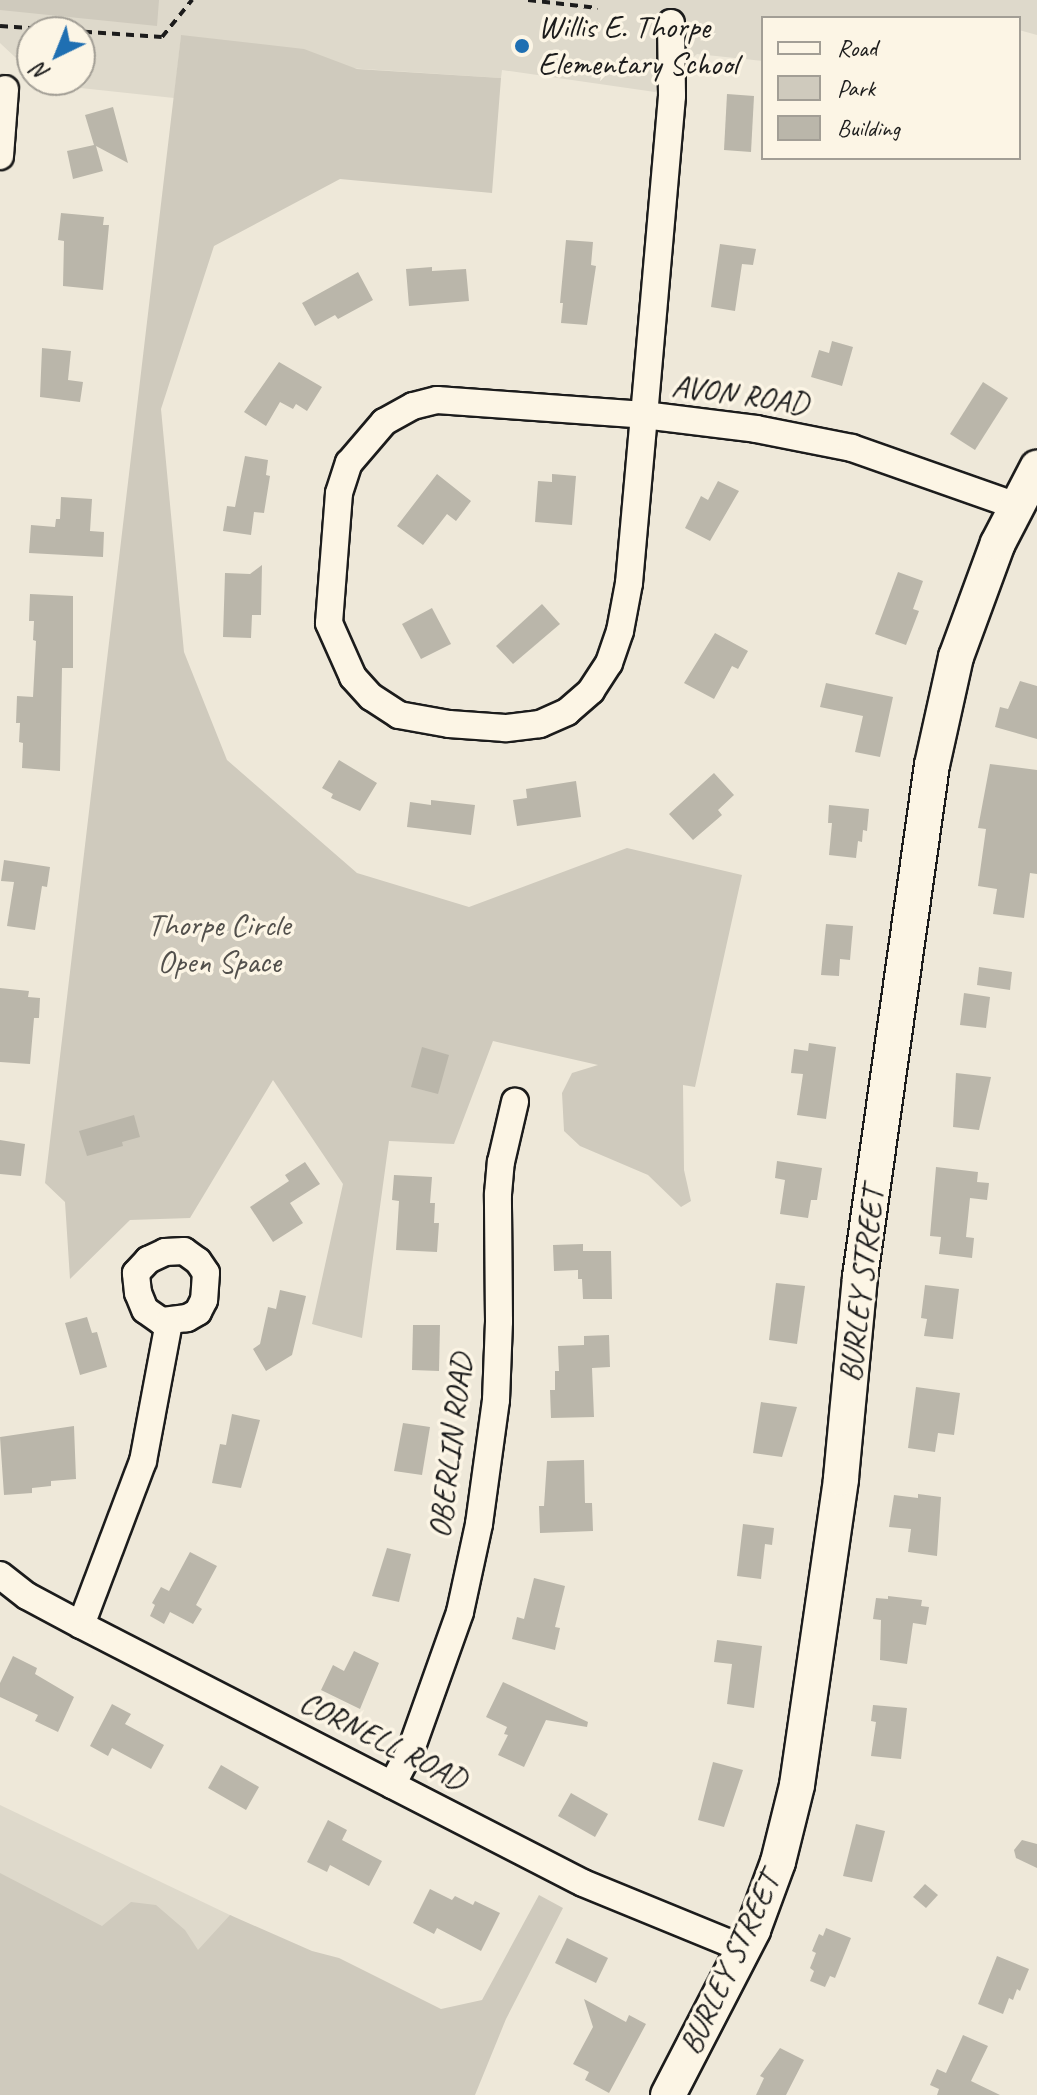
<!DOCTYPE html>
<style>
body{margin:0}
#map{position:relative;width:1037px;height:2095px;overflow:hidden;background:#eee8d9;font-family:Caveat,sans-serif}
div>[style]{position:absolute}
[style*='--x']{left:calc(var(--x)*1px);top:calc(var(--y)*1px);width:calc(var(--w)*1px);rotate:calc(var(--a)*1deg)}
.built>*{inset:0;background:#ded9cb}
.green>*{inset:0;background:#cfcabd}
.building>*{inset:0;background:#bab6aa}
.path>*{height:4px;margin-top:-2px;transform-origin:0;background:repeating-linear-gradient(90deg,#1c1c1c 0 8px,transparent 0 14px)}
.roads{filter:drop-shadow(2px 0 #1c1c1c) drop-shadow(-2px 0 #1c1c1c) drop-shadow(0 2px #1c1c1c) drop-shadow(0 -2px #1c1c1c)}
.minor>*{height:26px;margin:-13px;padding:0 13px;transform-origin:13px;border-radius:13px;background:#fcf5e5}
.major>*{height:34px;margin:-17px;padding:0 17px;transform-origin:17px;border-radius:17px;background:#fcf5e5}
.dots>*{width:22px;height:22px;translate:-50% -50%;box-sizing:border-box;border:4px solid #fcf5e5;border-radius:50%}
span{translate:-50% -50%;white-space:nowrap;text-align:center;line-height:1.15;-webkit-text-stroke:7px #fcf5e5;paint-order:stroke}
.poi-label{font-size:32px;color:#1c1c1c}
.left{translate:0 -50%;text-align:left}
.street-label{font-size:32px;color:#1c1c1c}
.park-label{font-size:32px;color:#52504c}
.legend{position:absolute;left:761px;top:16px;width:260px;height:144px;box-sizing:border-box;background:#fcf5e5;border:2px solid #a29e95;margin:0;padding:10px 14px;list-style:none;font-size:24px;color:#1c1c1c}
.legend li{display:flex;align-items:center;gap:16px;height:40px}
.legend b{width:40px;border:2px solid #a29e95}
.north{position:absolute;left:16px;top:16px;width:80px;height:80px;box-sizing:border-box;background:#fcf5e5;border:2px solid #a29e95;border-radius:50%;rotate:223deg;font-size:22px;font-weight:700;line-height:32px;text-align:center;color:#1c1c1c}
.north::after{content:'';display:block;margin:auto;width:28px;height:36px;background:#1f6fb2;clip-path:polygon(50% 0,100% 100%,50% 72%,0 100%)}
</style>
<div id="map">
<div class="built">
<div style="clip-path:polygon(0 0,1037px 0,1037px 35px,1019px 30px,1019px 18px,763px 18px,763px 61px,697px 54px,655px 92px,502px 70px,501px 78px,348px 68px,181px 36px,174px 98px,43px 84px,39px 80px,80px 80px,80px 32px,32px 32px,32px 73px,0 43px)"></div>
<div style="clip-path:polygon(0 1805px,232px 1916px,325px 2095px,0 2095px)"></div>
</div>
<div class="green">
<div style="clip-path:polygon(0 0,159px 0,157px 26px,0 10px)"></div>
<div style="clip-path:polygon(181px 35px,304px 49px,357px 69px,501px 78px,492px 193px,340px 179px,214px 246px,161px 409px,184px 652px,227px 760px,357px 873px,469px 907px,627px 848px,742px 875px,695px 1087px,683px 1085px,684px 1170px,691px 1201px,681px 1207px,648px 1175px,580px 1146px,564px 1131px,562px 1093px,572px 1073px,598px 1065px,493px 1041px,454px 1144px,389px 1141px,362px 1338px,312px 1324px,343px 1184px,273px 1080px,190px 1218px,130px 1220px,70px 1279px,65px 1202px,45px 1183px)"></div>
<div style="clip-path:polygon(0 1873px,102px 1926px,131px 1902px,156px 1905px,185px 1930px,198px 1950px,230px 1915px,312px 1951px,339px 1958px,441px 2009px,482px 2000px,539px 1895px,563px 1908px,506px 2019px,475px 2095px,0 2095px)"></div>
</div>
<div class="building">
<div style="clip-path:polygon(727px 94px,754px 96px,751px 152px,724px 150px)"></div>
<div style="clip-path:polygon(113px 107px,128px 163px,96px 146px,103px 171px,73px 179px,67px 151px,94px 145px,85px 115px)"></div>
<div style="clip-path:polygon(61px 213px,104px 217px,103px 225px,109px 225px,103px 290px,63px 286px,64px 241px,58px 240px)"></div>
<div style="clip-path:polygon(566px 240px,593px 242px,591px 265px,596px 266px,587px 325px,561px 323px,563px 303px,560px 303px)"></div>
<div style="clip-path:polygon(720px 244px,756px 249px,753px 265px,742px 264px,735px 311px,711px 307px)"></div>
<div style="clip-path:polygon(432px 267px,432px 271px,466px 269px,469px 301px,409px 306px,406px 269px)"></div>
<div style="clip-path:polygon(358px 272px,373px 300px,338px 319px,335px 315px,315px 326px,302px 303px)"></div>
<div style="clip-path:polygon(832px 341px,853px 347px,842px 386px,811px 377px,819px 350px,829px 353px)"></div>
<div style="clip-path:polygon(42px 348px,71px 351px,68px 380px,83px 382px,80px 402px,40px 397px)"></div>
<div style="clip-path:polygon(279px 362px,322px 387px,307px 411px,296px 404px,293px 409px,280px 402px,266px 426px,244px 412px)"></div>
<div style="clip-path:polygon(983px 382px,1008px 398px,975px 450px,950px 434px)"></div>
<div style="clip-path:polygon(245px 456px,268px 460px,266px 475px,270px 476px,264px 513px,254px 512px,251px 535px,223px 531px,227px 506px,235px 507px)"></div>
<div style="clip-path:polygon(437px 474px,471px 501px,456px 521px,447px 514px,423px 545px,397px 526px)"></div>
<div style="clip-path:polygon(552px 474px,576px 476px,572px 525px,535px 522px,538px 481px,552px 482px)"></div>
<div style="clip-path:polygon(718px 481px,739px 491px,710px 541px,685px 528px,701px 496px,708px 500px)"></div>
<div style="clip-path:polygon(61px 497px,92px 499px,90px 531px,104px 532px,103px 557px,29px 553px,31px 525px,55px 527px,56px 519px,60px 519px)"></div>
<div style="clip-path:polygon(262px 565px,261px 615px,252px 615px,251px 638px,223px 637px,225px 573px,250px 574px)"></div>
<div style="clip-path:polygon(898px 572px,923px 581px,913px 609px,919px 611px,906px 645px,875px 634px)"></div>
<div style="clip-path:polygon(30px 594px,73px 596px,73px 668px,62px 668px,60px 771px,22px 768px,23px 743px,19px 742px,20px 723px,16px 723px,17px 696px,33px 697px,36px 641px,33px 640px,34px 621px,29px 621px)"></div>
<div style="clip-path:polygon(542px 604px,560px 624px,513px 664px,496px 646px)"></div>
<div style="clip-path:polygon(432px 608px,451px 644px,421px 659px,402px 624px)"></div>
<div style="clip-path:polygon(715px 633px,748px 651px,738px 669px,732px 666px,714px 699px,684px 683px)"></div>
<div style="clip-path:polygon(1020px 681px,1037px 686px,1037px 739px,995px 727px,1000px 707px,1008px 709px)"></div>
<div style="clip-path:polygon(826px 683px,893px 697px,880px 757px,855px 752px,863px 716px,820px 707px)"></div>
<div style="clip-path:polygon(339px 760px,377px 783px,360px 811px,331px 798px,333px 794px,322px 788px)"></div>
<div style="clip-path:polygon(990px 764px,1037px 770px,1037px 874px,1030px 873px,1024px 918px,993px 914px,997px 889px,978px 886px,986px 829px,978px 828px)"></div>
<div style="clip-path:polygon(714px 773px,734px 795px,718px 810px,722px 815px,693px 840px,669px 814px)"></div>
<div style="clip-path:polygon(576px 781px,581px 817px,517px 826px,513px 800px,527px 798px,526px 789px)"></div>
<div style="clip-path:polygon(431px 800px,475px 805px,471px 835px,407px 827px,410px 802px,431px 805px)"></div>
<div style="clip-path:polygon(829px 805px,869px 809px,867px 831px,863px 830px,862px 842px,858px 841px,856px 858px,829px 855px,832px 823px,828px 823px)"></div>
<div style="clip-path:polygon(4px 860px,50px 867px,47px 887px,42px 886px,35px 930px,7px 926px,14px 882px,1px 881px)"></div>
<div style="clip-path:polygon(826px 924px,853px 926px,850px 960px,840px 959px,839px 976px,821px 975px)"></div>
<div style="clip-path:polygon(979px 967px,1012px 972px,1010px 990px,977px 985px)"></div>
<div style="clip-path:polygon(0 988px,29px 991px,28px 997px,40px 998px,39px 1018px,34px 1018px,30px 1064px,0 1062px)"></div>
<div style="clip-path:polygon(964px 993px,990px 997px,986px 1028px,960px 1025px)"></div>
<div style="clip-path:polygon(809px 1043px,836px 1047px,826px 1119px,797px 1115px,803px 1074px,791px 1073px,794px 1049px,808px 1051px)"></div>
<div style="clip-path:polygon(422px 1047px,449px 1055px,438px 1094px,411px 1087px)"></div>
<div style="clip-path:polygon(956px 1073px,991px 1077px,979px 1130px,953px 1127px)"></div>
<div style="clip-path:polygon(134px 1115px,140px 1137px,122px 1142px,123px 1146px,87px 1156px,79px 1131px)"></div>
<div style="clip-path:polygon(0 1140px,25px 1144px,21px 1176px,0 1174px)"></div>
<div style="clip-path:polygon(777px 1161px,822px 1168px,817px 1200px,811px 1200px,808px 1218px,780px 1214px,785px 1180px,775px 1178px)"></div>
<div style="clip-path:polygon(305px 1162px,320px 1184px,290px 1203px,303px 1223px,273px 1242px,250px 1207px,289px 1181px,285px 1175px)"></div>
<div style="clip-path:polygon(936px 1167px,978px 1172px,977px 1182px,989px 1183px,987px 1200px,970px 1198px,966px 1237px,974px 1238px,972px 1258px,939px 1254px,941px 1237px,930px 1236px)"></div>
<div style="clip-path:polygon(394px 1175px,432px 1177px,430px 1203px,435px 1203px,434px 1223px,439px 1223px,437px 1252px,396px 1250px,399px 1201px,392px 1200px)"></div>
<div style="clip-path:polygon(583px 1244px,583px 1251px,611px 1251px,612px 1299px,583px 1299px,582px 1279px,578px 1279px,578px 1270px,554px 1271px,553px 1245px)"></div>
<div style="clip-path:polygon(776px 1283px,805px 1286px,797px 1344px,769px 1340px)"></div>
<div style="clip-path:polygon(925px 1285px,959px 1289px,953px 1339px,924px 1336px,927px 1319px,921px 1318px)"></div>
<div style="clip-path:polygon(280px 1290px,306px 1296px,292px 1355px,266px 1371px,253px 1349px,260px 1344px,268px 1307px,276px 1309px)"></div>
<div style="clip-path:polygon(87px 1317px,92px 1333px,97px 1332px,107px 1367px,80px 1375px,65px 1323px)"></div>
<div style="clip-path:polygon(413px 1325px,440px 1325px,439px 1371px,412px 1370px)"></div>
<div style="clip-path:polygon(609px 1335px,610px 1367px,592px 1368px,594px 1417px,551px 1418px,550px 1390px,555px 1390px,555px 1371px,559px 1371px,558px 1346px,584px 1345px,584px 1336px)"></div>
<div style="clip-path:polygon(916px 1387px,960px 1393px,954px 1435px,938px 1433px,935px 1452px,908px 1448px)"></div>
<div style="clip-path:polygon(761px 1402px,797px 1407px,782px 1457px,753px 1453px)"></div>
<div style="clip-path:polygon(232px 1414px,260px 1420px,241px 1488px,212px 1483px,220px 1444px,226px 1445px)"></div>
<div style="clip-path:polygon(403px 1423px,430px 1427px,422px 1475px,394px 1471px)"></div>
<div style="clip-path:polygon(74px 1426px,76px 1479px,51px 1481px,51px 1486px,32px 1488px,32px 1493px,4px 1495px,0 1437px)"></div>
<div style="clip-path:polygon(584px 1460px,585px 1503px,592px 1503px,593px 1531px,540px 1533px,539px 1506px,544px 1506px,547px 1461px)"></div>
<div style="clip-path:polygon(918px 1494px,941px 1497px,937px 1556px,908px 1552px,911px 1529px,889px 1527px,894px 1495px,918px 1498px)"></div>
<div style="clip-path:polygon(743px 1524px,774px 1528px,772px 1545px,765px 1544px,761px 1579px,737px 1576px)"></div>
<div style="clip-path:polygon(387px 1548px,411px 1554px,399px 1602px,372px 1596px)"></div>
<div style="clip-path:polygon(190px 1552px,217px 1566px,196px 1605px,202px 1609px,193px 1624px,170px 1612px,164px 1624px,150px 1616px,155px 1605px,152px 1603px,161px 1587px,169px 1591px)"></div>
<div style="clip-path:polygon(534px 1578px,565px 1586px,555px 1627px,560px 1628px,555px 1650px,512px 1639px,517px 1617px,524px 1619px)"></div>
<div style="clip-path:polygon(888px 1596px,922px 1600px,921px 1606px,929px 1607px,926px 1625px,913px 1623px,907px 1664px,880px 1660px,881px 1620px,873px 1619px,876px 1598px,888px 1599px)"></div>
<div style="clip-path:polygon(717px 1640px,762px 1646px,754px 1708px,727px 1704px,732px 1664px,714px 1662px)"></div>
<div style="clip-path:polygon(354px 1651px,379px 1663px,360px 1709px,321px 1690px,333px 1665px,344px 1671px)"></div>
<div style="clip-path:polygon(13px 1656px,37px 1668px,35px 1674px,74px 1697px,58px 1732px,35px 1721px,38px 1715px,0 1697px,0 1683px)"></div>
<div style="clip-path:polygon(503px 1682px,588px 1722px,587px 1727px,546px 1720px,524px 1767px,498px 1755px,508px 1735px,504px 1734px,507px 1727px,486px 1717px)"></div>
<div style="clip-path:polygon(112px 1704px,131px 1714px,125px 1724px,164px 1745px,151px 1769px,112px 1748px,108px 1756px,90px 1746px)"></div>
<div style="clip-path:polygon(873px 1705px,907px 1708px,901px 1759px,871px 1756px,876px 1722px,871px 1721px)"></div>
<div style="clip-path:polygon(713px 1762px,743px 1770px,724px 1827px,698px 1820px)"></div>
<div style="clip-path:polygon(221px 1765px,259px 1787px,246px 1810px,208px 1788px)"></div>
<div style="clip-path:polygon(571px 1793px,608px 1814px,595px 1837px,558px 1816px)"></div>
<div style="clip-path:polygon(328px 1820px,347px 1830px,342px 1840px,382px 1861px,369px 1886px,330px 1865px,327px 1872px,307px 1862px)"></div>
<div style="clip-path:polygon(856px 1824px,885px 1831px,872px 1882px,843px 1876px)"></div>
<div style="clip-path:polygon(1022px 1840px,1037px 1844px,1037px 1868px,1016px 1858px,1014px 1850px)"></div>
<div style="clip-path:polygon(925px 1884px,938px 1895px,926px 1908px,913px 1897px)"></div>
<div style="clip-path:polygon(430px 1889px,452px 1900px,455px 1896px,473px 1905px,475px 1901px,500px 1913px,481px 1951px,437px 1928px,434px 1934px,413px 1923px)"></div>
<div style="clip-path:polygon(826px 1928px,851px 1938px,835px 1978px,830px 1976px,825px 1987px,810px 1981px,814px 1971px,810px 1968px,816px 1953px,812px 1951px,819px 1934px,823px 1936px)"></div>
<div style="clip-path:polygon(567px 1938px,608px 1958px,596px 1983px,555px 1963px)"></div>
<div style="clip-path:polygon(997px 1956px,1029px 1969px,1020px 1991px,1017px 1989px,1013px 2000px,1009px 1998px,1003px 2014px,978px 2004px)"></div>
<div style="clip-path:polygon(584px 1999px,626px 2022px,629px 2015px,646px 2024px,609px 2093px,585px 2080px,589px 2072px,573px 2064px,593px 2027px)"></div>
<div style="clip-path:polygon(963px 2035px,988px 2046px,971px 2081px,1000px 2095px,937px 2095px,939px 2089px,930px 2085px,937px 2069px,946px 2073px)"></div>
<div style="clip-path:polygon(780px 2048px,804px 2060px,786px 2095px,756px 2095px,764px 2078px,760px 2076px)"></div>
</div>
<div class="path">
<div style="--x:528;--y:0;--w:70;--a:6.5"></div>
<div style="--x:0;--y:26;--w:162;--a:3.9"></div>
<div style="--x:162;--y:37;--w:48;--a:-51"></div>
</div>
<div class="roads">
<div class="minor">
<div style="--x:671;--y:23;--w:73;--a:89.2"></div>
<div style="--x:672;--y:96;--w:320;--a:95"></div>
<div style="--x:644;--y:415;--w:113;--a:7.1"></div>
<div style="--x:756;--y:429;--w:98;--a:11.2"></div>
<div style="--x:852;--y:448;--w:175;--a:19.4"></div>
<div style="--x:0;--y:156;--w:67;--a:-85.7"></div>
<div style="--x:437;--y:400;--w:208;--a:4.1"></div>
<div style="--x:644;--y:415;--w:169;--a:95.1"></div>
<div style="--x:629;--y:583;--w:49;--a:100.6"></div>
<div style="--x:620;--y:631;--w:34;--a:109"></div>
<div style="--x:609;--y:663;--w:33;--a:123"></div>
<div style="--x:591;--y:691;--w:32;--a:139"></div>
<div style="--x:567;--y:712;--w:30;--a:156"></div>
<div style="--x:540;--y:724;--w:35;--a:173"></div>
<div style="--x:505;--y:728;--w:56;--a:-175.9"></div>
<div style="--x:449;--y:724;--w:51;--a:-169.8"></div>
<div style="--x:399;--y:715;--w:33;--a:-147"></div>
<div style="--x:371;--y:697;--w:27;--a:-132"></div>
<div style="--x:353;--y:677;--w:59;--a:-114"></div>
<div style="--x:329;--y:623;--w:130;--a:-85.6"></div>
<div style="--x:339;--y:493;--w:32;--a:-72"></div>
<div style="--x:349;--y:463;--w:54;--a:-49.5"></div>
<div style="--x:384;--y:422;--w:33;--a:-29"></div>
<div style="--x:413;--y:406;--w:25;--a:-14"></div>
<div style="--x:184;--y:1251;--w:17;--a:36"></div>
<div style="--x:198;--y:1261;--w:14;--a:56"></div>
<div style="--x:206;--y:1273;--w:27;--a:94"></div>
<div style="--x:204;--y:1300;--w:13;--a:117"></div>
<div style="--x:198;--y:1312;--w:13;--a:151"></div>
<div style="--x:187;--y:1318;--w:26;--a:173"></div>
<div style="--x:161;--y:1321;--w:19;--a:-145"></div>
<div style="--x:145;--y:1310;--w:18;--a:-112"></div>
<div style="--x:138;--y:1293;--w:20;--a:-96"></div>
<div style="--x:136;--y:1273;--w:18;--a:-47"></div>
<div style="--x:148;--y:1260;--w:19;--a:-25"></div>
<div style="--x:165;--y:1252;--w:19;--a:-3"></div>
<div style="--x:0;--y:1575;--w:34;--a:38"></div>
<div style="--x:27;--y:1596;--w:61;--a:28.2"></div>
<div style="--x:81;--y:1625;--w:564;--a:27.2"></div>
<div style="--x:583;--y:1883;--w:174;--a:22.3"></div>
<div style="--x:81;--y:1625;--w:175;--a:-69.3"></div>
<div style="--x:143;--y:1461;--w:141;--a:-79.4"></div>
<div style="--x:392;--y:1785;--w:43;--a:-62.2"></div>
<div style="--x:412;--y:1747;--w:143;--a:-70.4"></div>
<div style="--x:460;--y:1612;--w:90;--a:-77.8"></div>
<div style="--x:479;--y:1524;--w:125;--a:-82.2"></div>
<div style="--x:496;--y:1400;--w:79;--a:-87.8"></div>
<div style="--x:499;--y:1321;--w:127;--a:-90.5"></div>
<div style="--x:498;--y:1194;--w:32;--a:-85"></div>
<div style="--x:501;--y:1162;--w:62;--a:-76.9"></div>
</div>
<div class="major">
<div style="--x:668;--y:2095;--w:186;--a:-62.7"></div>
<div style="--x:753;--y:1930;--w:72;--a:-69.8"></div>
<div style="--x:778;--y:1862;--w:79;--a:-76.1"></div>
<div style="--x:797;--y:1785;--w:310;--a:-81.8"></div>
<div style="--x:841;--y:1478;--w:202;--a:-84.6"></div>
<div style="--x:860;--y:1277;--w:517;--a:-82"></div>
<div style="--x:932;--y:765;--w:111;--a:-77.5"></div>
<div style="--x:956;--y:657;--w:121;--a:-69.8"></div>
<div style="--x:998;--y:543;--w:85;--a:-62.5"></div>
</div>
</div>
<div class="dots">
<div style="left:522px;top:46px;background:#1f6fb2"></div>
</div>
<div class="poi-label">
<span class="left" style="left:538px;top:46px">Willis E. Thorpe<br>Elementary School</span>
</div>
<div class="street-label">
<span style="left:740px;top:395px;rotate:8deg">AVON ROAD</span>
<span style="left:862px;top:1285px;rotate:-83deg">BURLEY STREET</span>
<span style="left:451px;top:1446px;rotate:-83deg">OBERLIN ROAD</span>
<span style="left:383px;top:1741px;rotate:27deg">CORNELL ROAD</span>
<span style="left:730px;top:1964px;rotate:-65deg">BURLEY STREET</span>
</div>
<div class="park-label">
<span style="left:219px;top:944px">Thorpe Circle<br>Open Space</span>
</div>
<ul class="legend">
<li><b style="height:10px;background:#fcf5e5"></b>Road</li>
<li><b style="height:22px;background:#cfcabd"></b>Park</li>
<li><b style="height:22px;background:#bab6aa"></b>Building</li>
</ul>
<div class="north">N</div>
</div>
